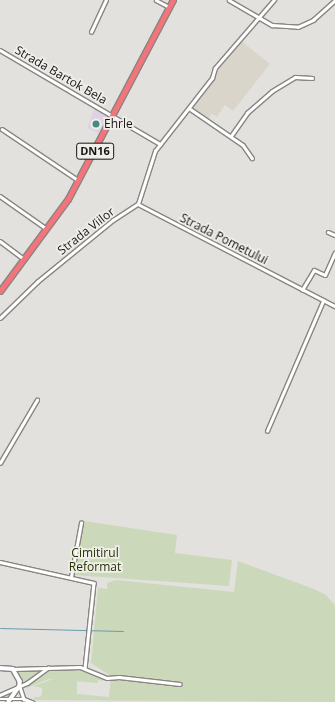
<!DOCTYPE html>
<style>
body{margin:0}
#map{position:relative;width:335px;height:702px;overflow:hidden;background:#e3e1dd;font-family:"Open Sans",sans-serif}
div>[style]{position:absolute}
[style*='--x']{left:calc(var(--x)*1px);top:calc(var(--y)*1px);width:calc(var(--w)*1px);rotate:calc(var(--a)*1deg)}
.commercial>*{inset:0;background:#e1d1e4}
.built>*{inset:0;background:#d9d5ca}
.green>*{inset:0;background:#cbd9ba}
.stream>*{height:1px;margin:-0.5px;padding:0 0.5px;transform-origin:0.5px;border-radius:0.5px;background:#669cae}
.roads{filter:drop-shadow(1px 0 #888683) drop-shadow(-1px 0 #888683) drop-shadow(0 1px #888683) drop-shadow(0 -1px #888683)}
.street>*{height:2.5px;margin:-1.25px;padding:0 1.25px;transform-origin:1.25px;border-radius:1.25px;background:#fff}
.secondary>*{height:3.5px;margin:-1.75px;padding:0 1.75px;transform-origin:1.75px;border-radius:1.75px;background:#fff}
.highway>*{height:4.5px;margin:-2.25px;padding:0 2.25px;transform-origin:2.25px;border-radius:2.25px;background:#f4747b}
.dots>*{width:11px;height:11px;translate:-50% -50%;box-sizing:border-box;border:2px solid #f0eeea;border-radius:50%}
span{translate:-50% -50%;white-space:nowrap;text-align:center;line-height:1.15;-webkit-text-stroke:3.5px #f0eeea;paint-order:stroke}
.shield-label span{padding:1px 3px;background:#f0eeea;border:1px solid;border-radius:3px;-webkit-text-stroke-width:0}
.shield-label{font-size:11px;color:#161514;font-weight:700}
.street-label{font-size:12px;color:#161514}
.poi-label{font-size:12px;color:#161514}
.left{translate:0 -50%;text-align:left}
.park-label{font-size:12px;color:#233301}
</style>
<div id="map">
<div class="commercial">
<div style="clip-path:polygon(95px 107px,110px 115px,100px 134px,87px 128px)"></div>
</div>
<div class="built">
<div style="clip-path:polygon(240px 40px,270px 64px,233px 111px,225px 105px,217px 117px,212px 114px,208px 119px,191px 108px,215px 76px,216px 69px)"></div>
</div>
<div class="green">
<div style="clip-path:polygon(84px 521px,177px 535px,175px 553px,232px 560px,229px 586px,73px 575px)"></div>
<div style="clip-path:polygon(238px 561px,314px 589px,326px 595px,335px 605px,335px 702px,34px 700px,34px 697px,40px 697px,42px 694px,42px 688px,34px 686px,53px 679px,77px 681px,77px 694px,109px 697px,111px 676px,91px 663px,98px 588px,107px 589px,107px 583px,116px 580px,234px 592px)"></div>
<div style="clip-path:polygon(80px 667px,104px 677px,103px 681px,98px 680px,98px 683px,49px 679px,27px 688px,25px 684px,20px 686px,11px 698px,0 699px,0 695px,20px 686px,20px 681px,13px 669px)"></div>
</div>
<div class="stream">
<div style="--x:0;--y:628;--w:123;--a:1.4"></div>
</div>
<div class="roads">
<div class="street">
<div style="--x:156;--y:0;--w:15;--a:28"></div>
<div style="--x:229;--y:0;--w:50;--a:30.2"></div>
<div style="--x:272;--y:25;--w:26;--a:4"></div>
<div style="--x:298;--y:27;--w:17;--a:-25"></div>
<div style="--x:313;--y:20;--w:30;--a:-42"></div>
<div style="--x:91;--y:32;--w:35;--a:-65"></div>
<div style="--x:0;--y:50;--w:186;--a:30.4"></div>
<div style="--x:189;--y:108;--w:65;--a:34.4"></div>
<div style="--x:243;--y:145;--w:16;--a:55"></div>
<div style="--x:2;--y:129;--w:92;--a:33.9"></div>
<div style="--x:231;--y:136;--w:28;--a:-55"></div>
<div style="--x:247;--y:113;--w:33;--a:-41"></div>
<div style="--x:272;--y:91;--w:27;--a:-31"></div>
<div style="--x:295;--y:77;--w:17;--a:3"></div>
<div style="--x:0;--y:196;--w:57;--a:35.1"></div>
<div style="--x:138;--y:204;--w:222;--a:27.4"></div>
<div style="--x:328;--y:232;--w:8;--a:23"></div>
<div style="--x:0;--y:241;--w:30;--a:37"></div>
<div style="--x:302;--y:290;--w:23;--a:-59"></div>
<div style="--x:314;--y:270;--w:12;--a:24"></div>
<div style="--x:325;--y:275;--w:24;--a:-66"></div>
<div style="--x:0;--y:318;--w:52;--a:-44.2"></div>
<div style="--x:37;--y:282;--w:98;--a:-39.2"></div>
<div style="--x:113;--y:220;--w:30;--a:-33"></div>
<div style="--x:138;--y:204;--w:56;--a:-72.2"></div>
<div style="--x:155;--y:151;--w:93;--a:-52"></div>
<div style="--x:212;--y:78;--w:10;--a:-73"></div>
<div style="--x:215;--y:68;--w:90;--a:-49.1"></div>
<div style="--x:267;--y:431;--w:142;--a:-66.7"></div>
<div style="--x:0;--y:463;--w:73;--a:-59.6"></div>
<div style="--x:0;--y:562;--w:96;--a:12.6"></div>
<div style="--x:94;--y:583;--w:85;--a:96"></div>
<div style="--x:71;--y:577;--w:55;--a:-79.5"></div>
<div style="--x:13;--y:669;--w:67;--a:-1.7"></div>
<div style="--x:80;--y:667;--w:29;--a:22"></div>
<div style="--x:107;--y:678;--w:12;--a:-5"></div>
<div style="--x:119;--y:677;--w:61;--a:6.5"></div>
<div style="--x:20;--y:687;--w:13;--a:72"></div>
<div style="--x:0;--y:695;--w:30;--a:-24"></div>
<div style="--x:27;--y:683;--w:26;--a:-36"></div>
<div style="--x:0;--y:699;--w:24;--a:0"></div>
<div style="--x:24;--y:699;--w:9;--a:21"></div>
</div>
<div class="secondary">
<div style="--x:0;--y:668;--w:13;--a:4"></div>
<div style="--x:13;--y:669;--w:14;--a:60"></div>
<div style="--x:20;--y:681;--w:5;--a:90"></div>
<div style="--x:20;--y:686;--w:19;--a:125"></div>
</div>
<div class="highway">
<div style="--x:0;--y:291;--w:114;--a:-53.5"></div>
<div style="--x:68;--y:199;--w:225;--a:-62.2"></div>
</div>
</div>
<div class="dots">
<div style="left:96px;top:124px;background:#478b7f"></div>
</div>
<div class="shield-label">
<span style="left:95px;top:151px">DN16</span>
</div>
<div class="street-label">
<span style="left:61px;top:75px;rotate:30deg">Strada Bartok Bela</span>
<span style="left:86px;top:231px;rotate:-38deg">Strada Viilor</span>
<span style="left:224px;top:239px;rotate:27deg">Strada Pometului</span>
</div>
<div class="poi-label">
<span class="left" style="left:104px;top:124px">Ehrle</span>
</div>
<div class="park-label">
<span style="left:95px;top:560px">Cimitirul<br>Reformat</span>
</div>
</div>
